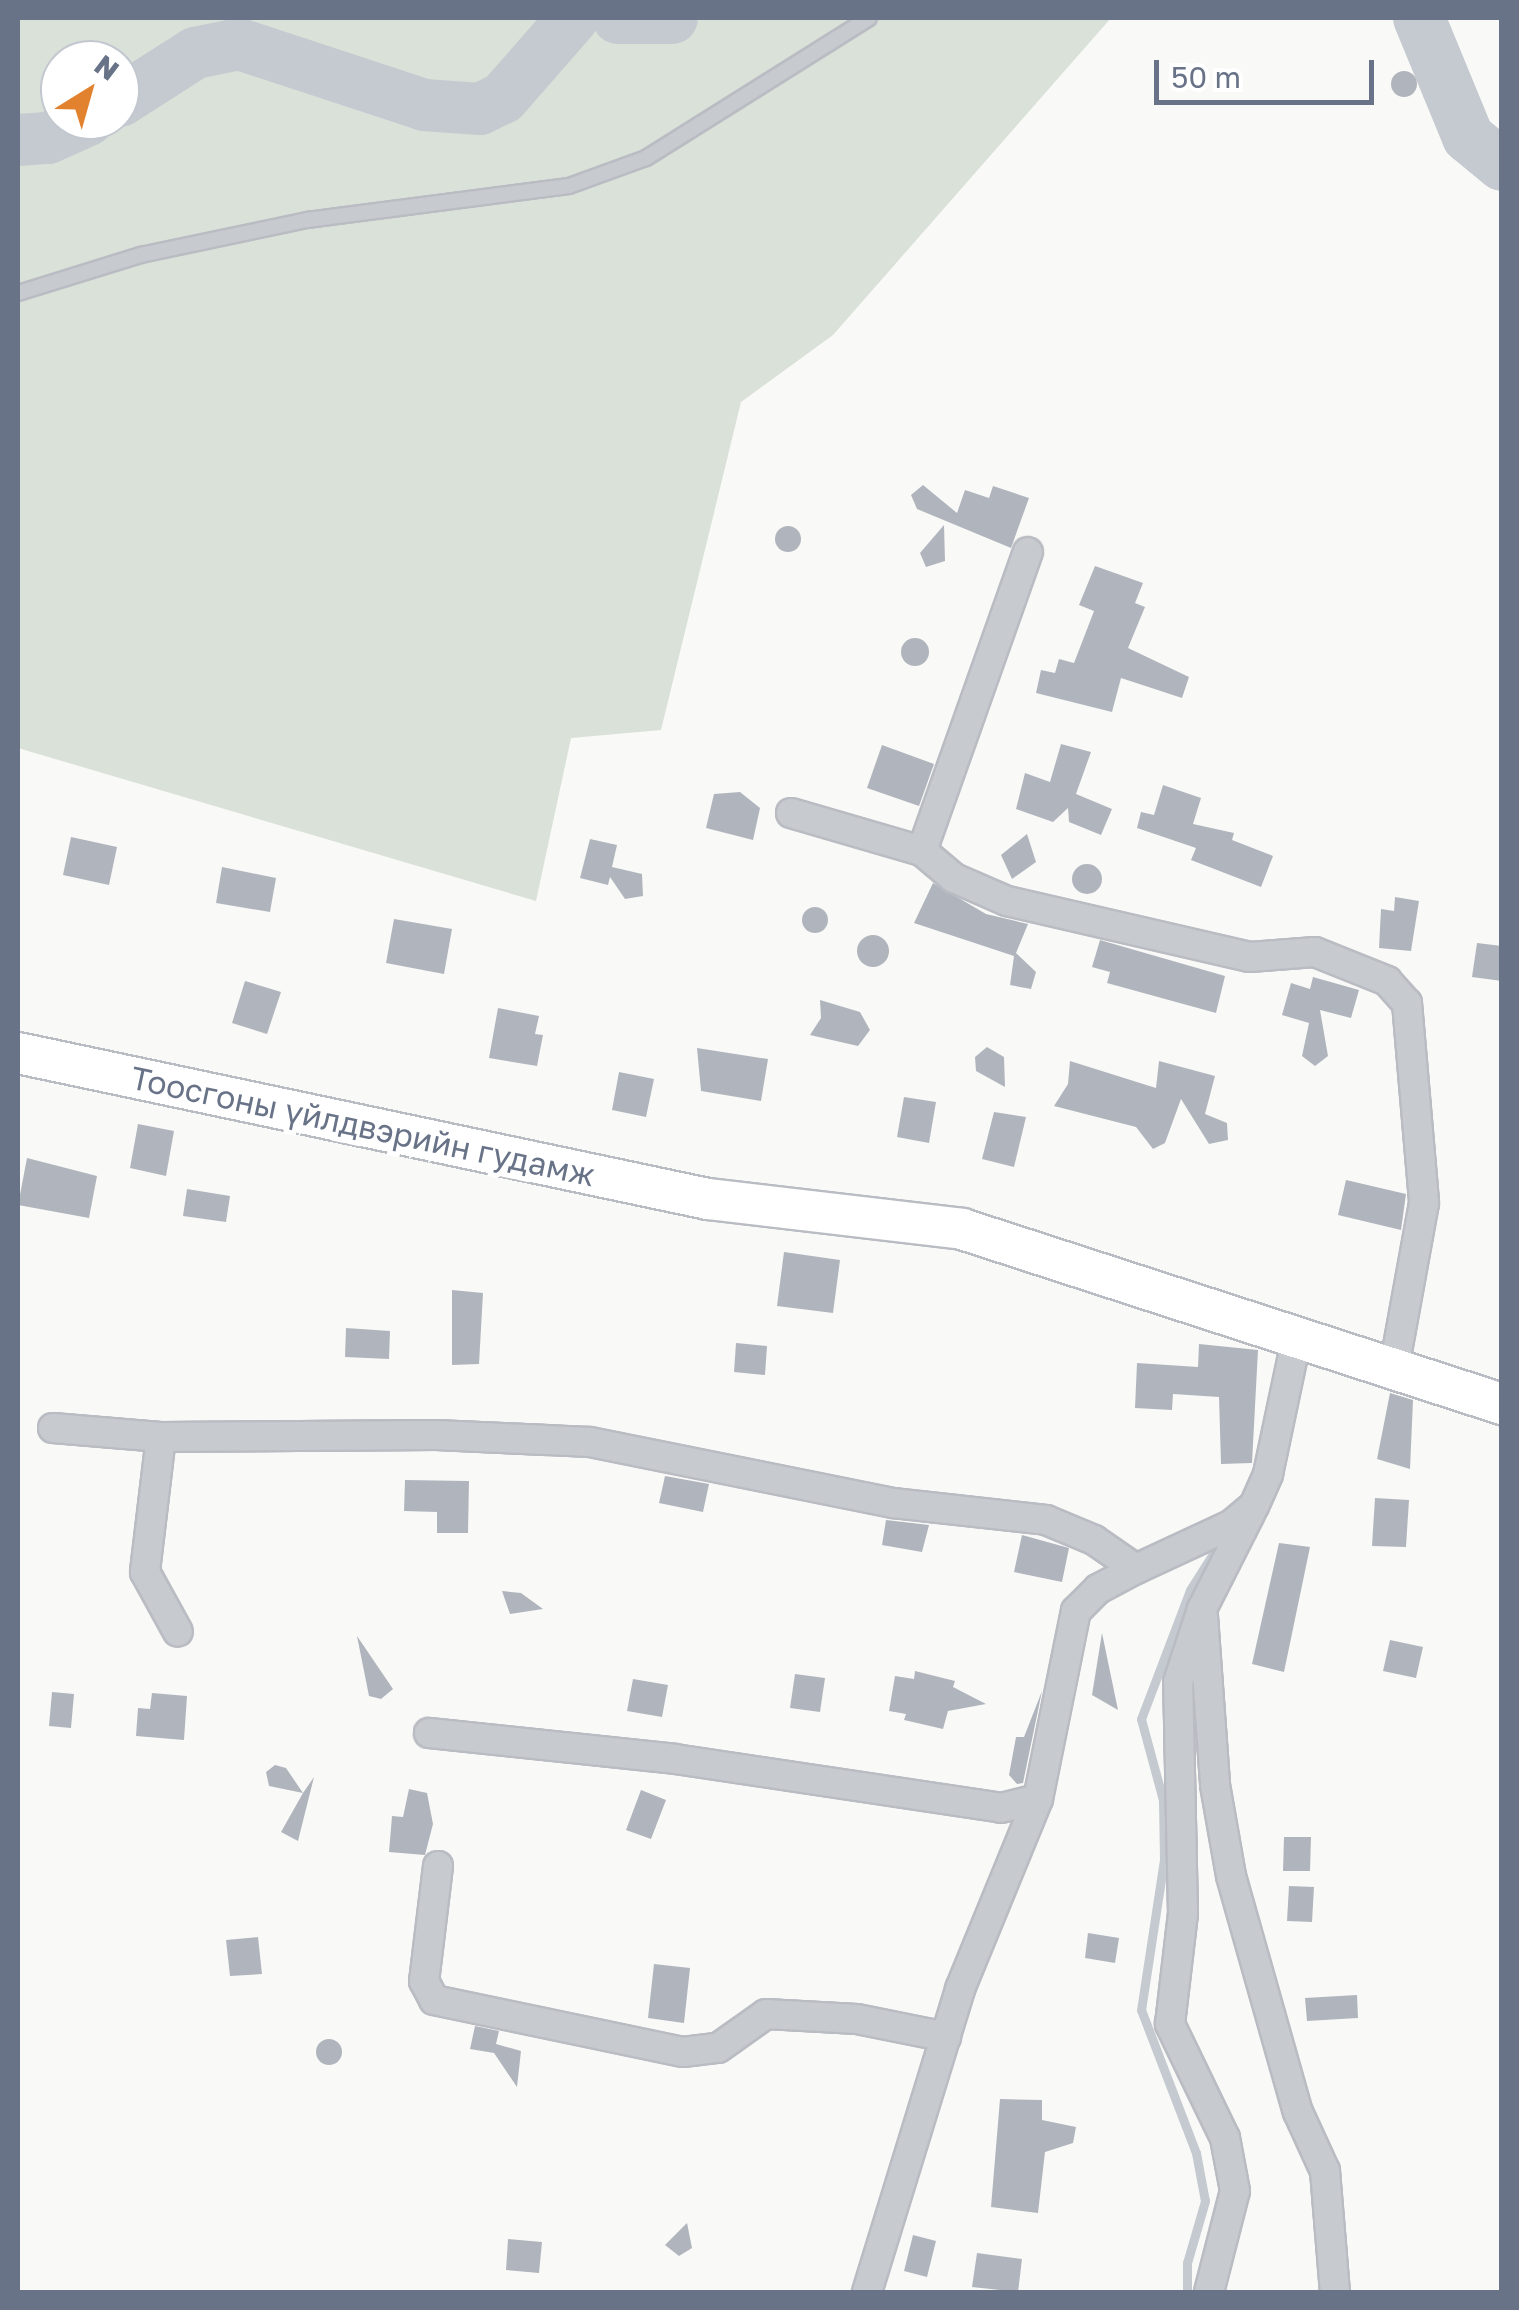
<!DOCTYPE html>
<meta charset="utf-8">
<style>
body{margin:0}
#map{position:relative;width:1519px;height:2310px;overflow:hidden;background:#f9f9f7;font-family:"Golos Text",sans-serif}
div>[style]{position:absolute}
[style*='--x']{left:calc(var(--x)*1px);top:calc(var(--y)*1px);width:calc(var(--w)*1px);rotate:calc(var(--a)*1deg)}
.green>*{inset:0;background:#d9e1d8}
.stream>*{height:9px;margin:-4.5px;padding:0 4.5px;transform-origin:4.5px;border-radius:4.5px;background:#c4cad0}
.river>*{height:52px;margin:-26px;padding:0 26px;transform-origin:26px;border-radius:26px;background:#c4cad0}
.building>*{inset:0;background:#b0b5bd}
.round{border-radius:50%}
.roads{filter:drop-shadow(2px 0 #babcc3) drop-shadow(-2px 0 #babcc3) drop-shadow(0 2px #babcc3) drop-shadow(0 -2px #babcc3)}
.service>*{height:14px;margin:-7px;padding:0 7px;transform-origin:7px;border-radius:7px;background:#c7cace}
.minor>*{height:28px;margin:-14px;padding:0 14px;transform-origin:14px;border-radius:14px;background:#c7cace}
.secondary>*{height:40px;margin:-20px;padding:0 20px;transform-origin:20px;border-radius:20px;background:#fff}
span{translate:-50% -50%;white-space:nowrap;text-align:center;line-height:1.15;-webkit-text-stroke:10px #fff;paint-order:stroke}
.street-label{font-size:32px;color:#697388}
.frame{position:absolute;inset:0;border:20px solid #697388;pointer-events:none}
.north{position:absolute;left:40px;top:40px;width:100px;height:100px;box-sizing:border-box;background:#fff;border:2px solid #c3c7cf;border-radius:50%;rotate:37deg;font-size:28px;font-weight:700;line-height:40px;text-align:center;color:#697388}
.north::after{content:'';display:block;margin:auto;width:35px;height:45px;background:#e2822e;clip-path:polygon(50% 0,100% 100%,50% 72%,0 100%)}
.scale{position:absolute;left:1154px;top:60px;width:220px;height:45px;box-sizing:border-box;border:5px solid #697388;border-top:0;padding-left:12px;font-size:30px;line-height:35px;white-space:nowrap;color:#697388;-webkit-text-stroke:8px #fff;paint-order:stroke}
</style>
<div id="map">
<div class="green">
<div style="clip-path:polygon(evenodd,18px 18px,1111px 18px,833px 335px,741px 402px,661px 730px,571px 738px,536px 901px,18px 748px,18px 18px,60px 60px,120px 60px,120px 120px,60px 120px,60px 60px)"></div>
</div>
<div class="stream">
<div style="--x:1187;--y:2292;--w:29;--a:-90"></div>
<div style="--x:1187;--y:2263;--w:65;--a:-73.8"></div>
<div style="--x:1205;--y:2201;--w:49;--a:-100.6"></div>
<div style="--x:1196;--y:2153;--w:153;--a:-111"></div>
<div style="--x:1141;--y:2010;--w:153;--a:-81.3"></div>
<div style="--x:1164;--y:1859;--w:59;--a:-91"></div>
<div style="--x:1163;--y:1800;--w:84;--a:-105.2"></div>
<div style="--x:1141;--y:1719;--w:138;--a:-69.2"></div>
<div style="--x:1190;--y:1590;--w:62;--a:-57.6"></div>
</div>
<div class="river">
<div style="--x:618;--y:18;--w:54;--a:0"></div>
<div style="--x:1419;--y:18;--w:129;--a:67.6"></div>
<div style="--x:1468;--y:137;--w:44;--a:39.5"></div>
<div style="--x:120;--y:101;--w:89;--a:-32.6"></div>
<div style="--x:195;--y:53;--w:45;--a:-11.6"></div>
<div style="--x:239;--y:44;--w:195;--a:18.2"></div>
<div style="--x:424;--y:105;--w:56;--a:4.1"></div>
<div style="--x:480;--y:109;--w:25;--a:-26"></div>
<div style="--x:503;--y:98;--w:106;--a:-48.8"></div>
<div style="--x:18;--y:140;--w:30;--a:-4"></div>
<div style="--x:48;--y:138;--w:44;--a:-24.2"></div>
</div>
<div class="building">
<div class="round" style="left:1391px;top:71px;width:26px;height:26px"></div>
<div style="clip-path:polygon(923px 485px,957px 513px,965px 490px,989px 498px,993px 486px,1029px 498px,1011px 548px,917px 509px,911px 495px)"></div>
<div style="clip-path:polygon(944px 525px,945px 561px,926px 567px,920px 553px)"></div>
<div class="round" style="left:775px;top:526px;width:26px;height:26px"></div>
<div style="clip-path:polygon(1095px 566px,1143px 583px,1135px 603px,1145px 607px,1128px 648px,1189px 677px,1182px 698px,1121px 678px,1112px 712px,1036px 693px,1041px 670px,1055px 673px,1059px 659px,1074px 663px,1094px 611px,1079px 605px)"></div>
<div class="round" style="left:901px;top:638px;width:28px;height:28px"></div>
<div style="clip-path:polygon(1061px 744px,1091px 752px,1076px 794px,1112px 809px,1101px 835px,1069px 822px,1068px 808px,1053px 822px,1016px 809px,1025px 773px,1050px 782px)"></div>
<div style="clip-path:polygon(882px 745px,934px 764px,919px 806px,867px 788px)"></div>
<div style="clip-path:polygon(1163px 785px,1201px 798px,1193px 824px,1234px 833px,1232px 840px,1273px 856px,1261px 887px,1191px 860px,1196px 848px,1137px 828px,1141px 812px,1154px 815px)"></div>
<div style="clip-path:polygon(740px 792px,760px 808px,753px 840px,706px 828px,714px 794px)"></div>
<div style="clip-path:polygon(1027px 834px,1036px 862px,1012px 879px,1001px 855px)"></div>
<div style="clip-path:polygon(71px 837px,117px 847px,109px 885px,63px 875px)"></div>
<div style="clip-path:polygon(590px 839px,617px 845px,612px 867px,642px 874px,643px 896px,625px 899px,610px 877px,608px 885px,580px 878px)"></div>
<div class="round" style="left:1072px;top:864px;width:30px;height:30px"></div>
<div style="clip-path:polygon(222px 867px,276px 878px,270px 912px,216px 903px)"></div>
<div style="clip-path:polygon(933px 883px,986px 914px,1028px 924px,1016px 953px,1036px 972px,1031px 989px,1010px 985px,1014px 956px,914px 923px)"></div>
<div style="clip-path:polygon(1395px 897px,1419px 901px,1411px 951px,1379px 948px,1381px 909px,1394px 911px)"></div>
<div class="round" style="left:802px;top:907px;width:26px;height:26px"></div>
<div style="clip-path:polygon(394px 919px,452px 929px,444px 974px,386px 963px)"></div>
<div class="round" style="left:857px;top:935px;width:32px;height:32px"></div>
<div style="clip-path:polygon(1100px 940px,1225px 976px,1216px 1013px,1107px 983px,1110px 972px,1092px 967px)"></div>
<div style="clip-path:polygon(1477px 943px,1502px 946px,1502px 981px,1472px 977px)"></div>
<div style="clip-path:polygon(1313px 977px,1359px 990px,1351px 1018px,1320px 1010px,1328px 1056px,1315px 1066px,1302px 1056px,1309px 1023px,1282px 1015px,1291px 983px,1310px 989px)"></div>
<div style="clip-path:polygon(245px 981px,281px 992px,267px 1034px,232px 1023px)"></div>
<div style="clip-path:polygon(820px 1000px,860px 1012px,870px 1030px,858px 1046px,810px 1035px,821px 1018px)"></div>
<div style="clip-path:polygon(498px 1008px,539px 1016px,535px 1034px,543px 1035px,537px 1066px,489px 1058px)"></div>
<div style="clip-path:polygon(987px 1047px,1004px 1057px,1005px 1087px,976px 1071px,975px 1057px)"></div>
<div style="clip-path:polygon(697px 1048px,768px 1059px,761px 1101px,701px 1091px)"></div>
<div style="clip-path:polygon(1070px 1061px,1156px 1088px,1159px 1061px,1215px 1076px,1205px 1114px,1227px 1123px,1228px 1140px,1209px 1144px,1181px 1099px,1165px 1143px,1153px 1149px,1136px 1127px,1054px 1106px,1068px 1084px)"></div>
<div style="clip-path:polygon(619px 1072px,654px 1079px,646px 1117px,612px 1110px)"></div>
<div style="clip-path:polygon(904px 1097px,936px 1102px,929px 1143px,897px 1137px)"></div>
<div style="clip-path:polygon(994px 1112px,1026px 1117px,1014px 1167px,982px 1159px)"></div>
<div style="clip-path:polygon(138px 1124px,174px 1131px,166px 1176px,130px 1168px)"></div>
<div style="clip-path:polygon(27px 1158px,97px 1176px,89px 1218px,18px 1205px)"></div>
<div style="clip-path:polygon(1346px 1180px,1406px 1194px,1401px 1230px,1338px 1215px)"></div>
<div style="clip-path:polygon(187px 1189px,230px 1196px,226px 1222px,183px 1216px)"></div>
<div style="clip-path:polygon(784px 1252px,840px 1260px,833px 1313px,777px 1306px)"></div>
<div style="clip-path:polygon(452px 1290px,483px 1293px,479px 1364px,452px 1365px)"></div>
<div style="clip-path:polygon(346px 1328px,390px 1331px,389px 1359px,345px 1357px)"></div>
<div style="clip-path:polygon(736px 1343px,767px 1346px,765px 1375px,734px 1372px)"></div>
<div style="clip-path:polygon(1199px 1344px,1258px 1350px,1252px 1463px,1221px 1464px,1219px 1397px,1173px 1394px,1172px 1410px,1135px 1408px,1137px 1363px,1198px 1367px)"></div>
<div style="clip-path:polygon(1390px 1393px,1413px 1400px,1410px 1469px,1377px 1459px)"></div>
<div style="clip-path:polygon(665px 1476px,709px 1484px,703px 1512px,659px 1503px)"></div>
<div style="clip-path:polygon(405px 1480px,469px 1481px,468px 1533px,437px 1533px,437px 1512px,404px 1511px)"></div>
<div style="clip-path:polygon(1375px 1498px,1409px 1500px,1406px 1547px,1372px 1546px)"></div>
<div style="clip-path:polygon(886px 1520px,929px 1525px,922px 1552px,882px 1545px)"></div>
<div style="clip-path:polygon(1022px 1535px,1069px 1548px,1062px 1582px,1014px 1572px)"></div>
<div style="clip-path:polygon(1279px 1543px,1310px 1547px,1284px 1672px,1252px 1664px)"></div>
<div style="clip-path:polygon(502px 1591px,521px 1593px,543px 1609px,510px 1614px)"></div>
<div style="clip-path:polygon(1102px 1633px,1118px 1710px,1092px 1695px)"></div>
<div style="clip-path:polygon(357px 1636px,393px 1689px,381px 1699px,369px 1696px)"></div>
<div style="clip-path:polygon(1390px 1640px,1423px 1647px,1416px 1678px,1383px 1671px)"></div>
<div style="clip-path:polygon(915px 1671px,955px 1681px,953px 1687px,986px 1704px,948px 1711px,943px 1729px,904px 1720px,906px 1714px,889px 1711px,895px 1676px,914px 1679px)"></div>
<div style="clip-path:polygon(795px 1674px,825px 1678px,820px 1712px,790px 1708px)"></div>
<div style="clip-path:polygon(633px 1679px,668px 1685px,662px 1717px,627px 1711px)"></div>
<div style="clip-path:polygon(1042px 1691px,1023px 1783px,1017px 1784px,1009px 1775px,1016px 1737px,1024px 1737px)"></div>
<div style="clip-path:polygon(52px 1692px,74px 1694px,71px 1728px,49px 1726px)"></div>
<div style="clip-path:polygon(152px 1693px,187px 1696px,184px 1740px,136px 1736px,138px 1708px,150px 1709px)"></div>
<div style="clip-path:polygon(275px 1765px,286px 1768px,303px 1793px,314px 1777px,298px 1841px,281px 1832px,303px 1793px,269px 1786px,266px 1772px)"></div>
<div style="clip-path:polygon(409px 1789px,427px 1793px,433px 1824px,425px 1855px,389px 1852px,392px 1816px,403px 1817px)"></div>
<div style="clip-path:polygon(641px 1790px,666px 1800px,651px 1839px,626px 1830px)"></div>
<div style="clip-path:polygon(1284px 1837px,1311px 1837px,1310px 1871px,1283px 1871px)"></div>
<div style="clip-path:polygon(1289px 1886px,1314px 1887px,1312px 1922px,1287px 1921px)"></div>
<div style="clip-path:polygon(1088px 1933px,1119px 1938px,1115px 1963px,1085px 1958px)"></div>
<div style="clip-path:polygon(258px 1937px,262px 1974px,230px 1976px,226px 1940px)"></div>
<div style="clip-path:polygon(654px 1964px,690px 1968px,684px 2023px,648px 2018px)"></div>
<div style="clip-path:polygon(1357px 1995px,1358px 2018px,1307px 2021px,1305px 1998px)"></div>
<div style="clip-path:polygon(475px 2026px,499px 2031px,496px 2044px,521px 2051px,517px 2087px,494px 2053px,470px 2049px)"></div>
<div class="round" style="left:316px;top:2039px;width:26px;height:26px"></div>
<div style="clip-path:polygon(1000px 2099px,1042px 2100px,1042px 2120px,1076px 2127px,1073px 2143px,1045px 2152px,1038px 2213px,991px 2207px)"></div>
<div style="clip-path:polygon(687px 2223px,692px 2248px,679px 2256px,665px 2245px)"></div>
<div style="clip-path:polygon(913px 2235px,936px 2241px,927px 2277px,904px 2271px)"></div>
<div style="clip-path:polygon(508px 2239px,542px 2242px,539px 2273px,506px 2270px)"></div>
<div style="clip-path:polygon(977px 2253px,1022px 2259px,1018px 2292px,972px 2287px)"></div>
</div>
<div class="roads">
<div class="service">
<div style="--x:18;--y:293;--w:129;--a:-17.2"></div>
<div style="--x:141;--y:255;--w:170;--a:-11.9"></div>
<div style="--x:307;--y:220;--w:264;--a:-7.4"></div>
<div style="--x:569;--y:186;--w:82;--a:-20"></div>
<div style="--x:646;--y:158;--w:263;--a:-32.1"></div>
</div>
<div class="minor">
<div style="--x:791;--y:813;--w:136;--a:16.2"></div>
<div style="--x:922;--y:851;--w:42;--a:40.2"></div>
<div style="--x:954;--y:878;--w:58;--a:23.5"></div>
<div style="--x:1007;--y:901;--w:249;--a:13"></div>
<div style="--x:1250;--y:957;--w:65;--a:-4.4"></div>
<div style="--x:1315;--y:952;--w:78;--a:21.9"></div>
<div style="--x:1387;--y:981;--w:30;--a:48"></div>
<div style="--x:1407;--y:1003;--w:201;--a:85.1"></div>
<div style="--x:1424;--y:1203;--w:168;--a:100.3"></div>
<div style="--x:922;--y:851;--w:317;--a:-70.5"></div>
<div style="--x:53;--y:1428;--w:108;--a:4.8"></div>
<div style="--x:161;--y:1437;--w:275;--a:-0.4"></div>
<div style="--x:436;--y:1435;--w:154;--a:2.6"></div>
<div style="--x:590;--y:1442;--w:309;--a:11.4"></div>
<div style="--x:893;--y:1503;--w:154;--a:6.3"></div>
<div style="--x:1046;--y:1520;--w:52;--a:22.6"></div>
<div style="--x:1094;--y:1540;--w:51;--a:34.6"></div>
<div style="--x:1136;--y:1569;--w:105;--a:-24.9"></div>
<div style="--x:1231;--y:1525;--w:30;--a:-40"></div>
<div style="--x:1254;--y:1506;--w:35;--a:-66"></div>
<div style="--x:1268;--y:1474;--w:141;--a:-78.1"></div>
<div style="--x:161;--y:1437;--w:136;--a:96.8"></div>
<div style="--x:145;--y:1572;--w:68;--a:61.2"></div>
<div style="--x:1203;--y:1616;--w:169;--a:85.9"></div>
<div style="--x:1215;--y:1785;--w:92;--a:80"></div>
<div style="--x:1231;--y:1876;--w:245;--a:74.2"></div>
<div style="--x:1298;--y:2112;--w:65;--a:65.4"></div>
<div style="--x:1325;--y:2171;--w:121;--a:85.3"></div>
<div style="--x:429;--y:1733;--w:247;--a:6"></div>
<div style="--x:675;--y:1759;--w:330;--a:8.5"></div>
<div style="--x:1001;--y:1808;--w:38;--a:-14"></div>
<div style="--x:438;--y:1866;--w:116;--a:96.9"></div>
<div style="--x:424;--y:1981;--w:21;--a:62"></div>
<div style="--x:434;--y:2000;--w:254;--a:11.8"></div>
<div style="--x:683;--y:2052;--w:35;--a:-7"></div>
<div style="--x:718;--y:2048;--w:59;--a:-35.3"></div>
<div style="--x:766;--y:2014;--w:91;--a:3.1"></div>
<div style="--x:857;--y:2019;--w:91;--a:11.4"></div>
<div style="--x:867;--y:2292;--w:317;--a:-72.9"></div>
<div style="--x:960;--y:1989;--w:205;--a:-67.7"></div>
<div style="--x:1038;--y:1799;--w:192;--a:-78.6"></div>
<div style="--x:1076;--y:1611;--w:31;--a:-45"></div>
<div style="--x:1098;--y:1589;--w:43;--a:-27.8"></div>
<div style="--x:1209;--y:2292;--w:104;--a:-75.6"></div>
<div style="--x:1235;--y:2191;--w:54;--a:-100.7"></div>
<div style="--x:1225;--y:2138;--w:127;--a:-115.8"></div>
<div style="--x:1170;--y:2024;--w:111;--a:-83.3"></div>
<div style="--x:1183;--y:1914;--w:232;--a:-91.2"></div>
<div style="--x:1178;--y:1682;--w:77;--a:-71.8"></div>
<div style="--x:1202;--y:1609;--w:109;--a:-63.2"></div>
</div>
<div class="secondary">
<div style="--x:18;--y:1053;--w:705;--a:11.95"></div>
<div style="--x:708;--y:1199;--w:256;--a:6.7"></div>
<div style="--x:962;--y:1229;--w:568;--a:17.96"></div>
</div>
</div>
<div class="street-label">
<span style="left:363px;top:1126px;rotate:12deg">Тоосгоны үйлдвэрийн гудамж</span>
</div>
<div class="frame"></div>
<div class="north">N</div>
<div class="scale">50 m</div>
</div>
